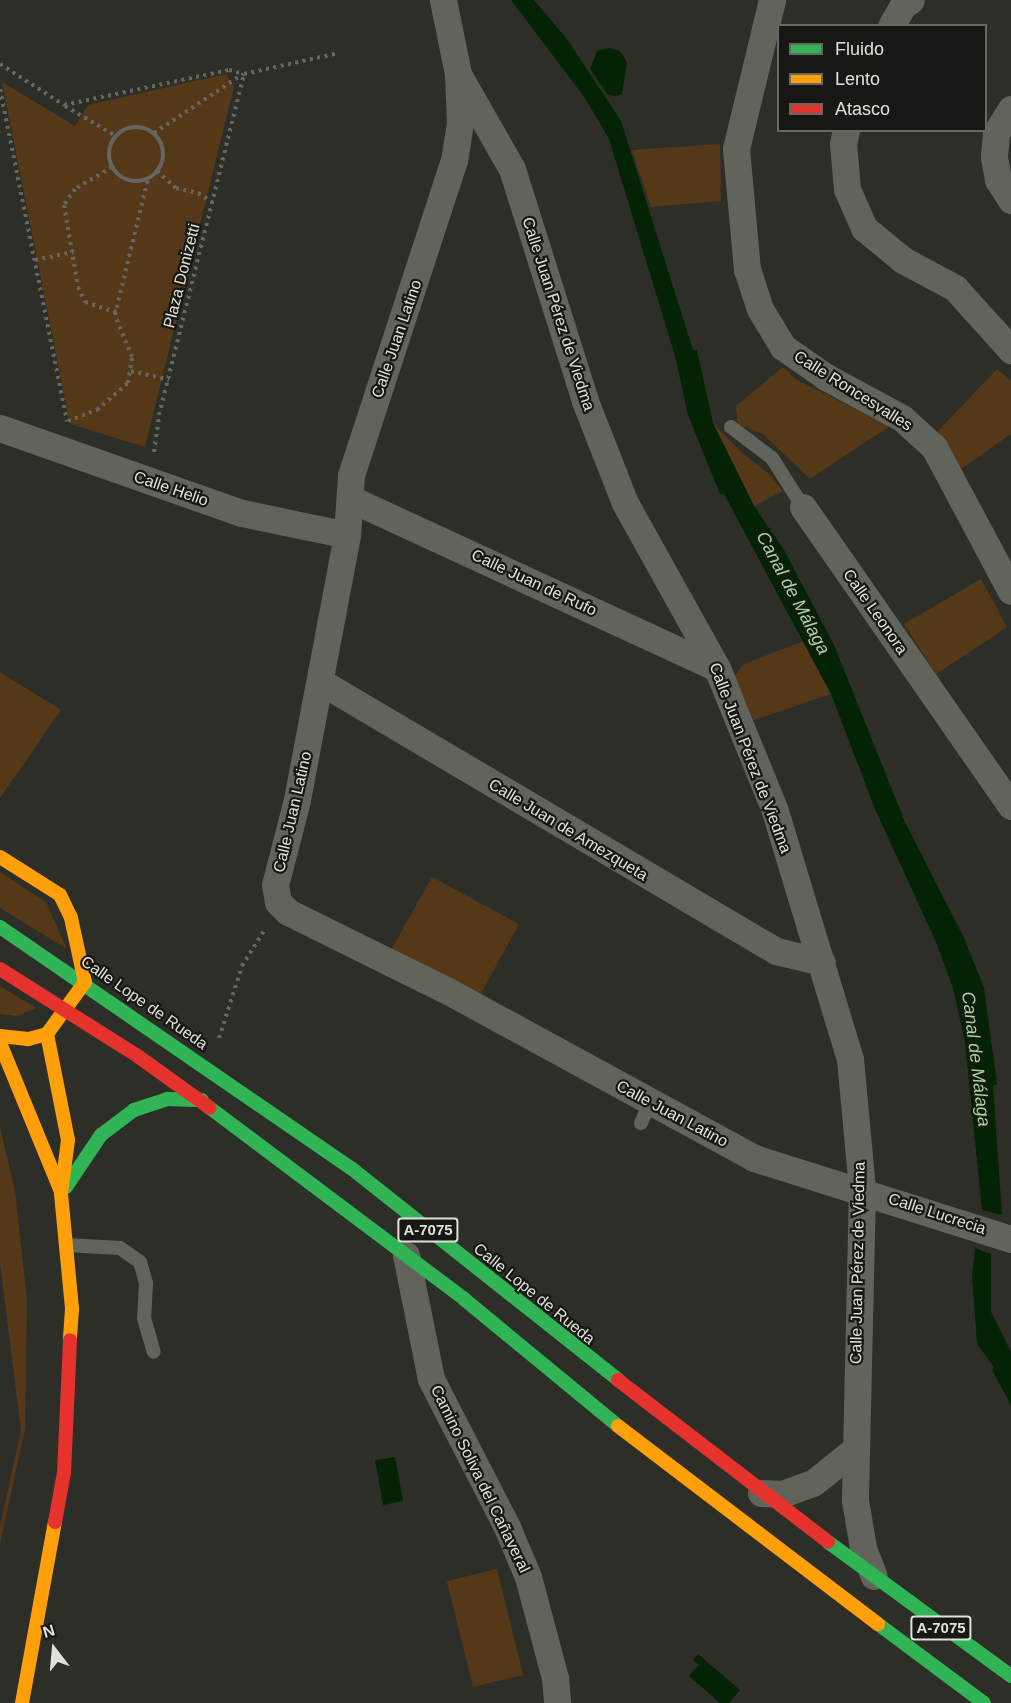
<!DOCTYPE html>
<meta charset="utf-8">
<style>
body{margin:0}
#map{position:relative;width:1011px;height:1703px;overflow:hidden;background:#2e2e29;font-family:Arial,sans-serif}
div>[style]{position:absolute}
[style*='--x']{left:calc(var(--x)*1px);top:calc(var(--y)*1px);width:calc(var(--w)*1px);rotate:calc(var(--a)*1deg)}
.green>*{inset:0;background:#553818}
.water>*{inset:0;background:#042204}
.path>*{height:4px;margin-top:-2px;transform-origin:0;background:repeating-linear-gradient(90deg,#656661 0 3px,transparent 0 7.5px)}
.path>.ring{margin:-2px;padding:0;box-sizing:content-box;background:none;border:4px solid #656661;border-radius:50%}
.lane>*{height:14px;margin:-7px;padding:0 7px;transform-origin:7px;border-radius:7px;background:#62645c}
.street>*{height:27px;margin:-13.5px;padding:0 13.5px;transform-origin:13.5px;border-radius:13.5px;background:#62645c}
.fast>*{height:14px;margin:-7px;padding:0 7px;transform-origin:7px;border-radius:7px;background:#30b455}
.slow>*{height:14px;margin:-7px;padding:0 7px;transform-origin:7px;border-radius:7px;background:#ff9f0a}
.jam>*{height:14px;margin:-7px;padding:0 7px;transform-origin:7px;border-radius:7px;background:#e5322d}
span{translate:-50% -50%;white-space:nowrap;text-align:center;line-height:1.15;-webkit-text-stroke:4.5px #171713;paint-order:stroke}
.shield-label span{padding:2px 4px;background:#171713;border:2px solid;border-radius:4px;-webkit-text-stroke-width:0}
.shield-label{font-size:15px;color:#e1e1dc;font-weight:700}
.street-label{font-size:16px;color:#e1e1dc}
.water-label{font-size:18px;color:#a0d897;font-style:italic}
.legend{position:absolute;left:777px;top:24px;width:210px;height:108px;box-sizing:border-box;background:#171713;border:2px solid #686863;margin:0;padding:8px 10px;list-style:none;font-size:18px;color:#e1e1dc}
.legend li{display:flex;align-items:center;gap:12px;height:30px}
.legend b{width:30px;border:2px solid #686863}
.north{position:absolute;left:24px;top:1619px;width:60px;height:60px;-webkit-text-stroke:4px #171713;paint-order:stroke;rotate:344deg;font-size:16px;font-weight:700;line-height:24px;text-align:center;color:#e1e1dc}
.north::after{content:'';display:block;margin:auto;width:21px;height:27px;background:#e1e1dc;clip-path:polygon(50% 0,100% 100%,50% 72%,0 100%)}
</style>
<div id="map">
<div class="green">
<div style="clip-path:polygon(226px 74px,234px 87px,145px 447px,70px 424px,2px 82px,75px 126px,88px 105px)"></div>
<div style="clip-path:polygon(720px 144px,721px 201px,651px 207px,632px 150px)"></div>
<div style="clip-path:polygon(783px 367px,795px 379px,890px 426px,810px 479px,763px 434px,738px 424px,736px 406px)"></div>
<div style="clip-path:polygon(997px 369px,1011px 381px,1011px 434px,961px 469px,938px 431px)"></div>
<div style="clip-path:polygon(713px 423px,740px 451px,769px 474px,783px 491px,754px 506px)"></div>
<div style="clip-path:polygon(981px 579px,1007px 627px,936px 674px,904px 624px)"></div>
<div style="clip-path:polygon(804px 641px,831px 694px,754px 720px,734px 676px,744px 664px)"></div>
<div style="clip-path:polygon(0 672px,61px 710px,0 798px)"></div>
<div style="clip-path:polygon(0 872px,46px 902px,67px 949px,0 908px)"></div>
<div style="clip-path:polygon(432px 877px,519px 924px,479px 997px,391px 950px)"></div>
<div style="clip-path:polygon(0 986px,36px 1008px,18px 1016px,0 1014px)"></div>
<div style="clip-path:polygon(0 1127px,15px 1191px,27px 1300px,25px 1429px,0 1544px,0 1526px,21px 1430px,0 1264px)"></div>
<div style="clip-path:polygon(497px 1569px,523px 1675px,473px 1687px,447px 1581px)"></div>
</div>
<div class="water">
<div style="clip-path:polygon(511px 0,534px 0,567px 39px,621px 121px,693px 350px,697px 350px,713px 423px,754px 506px,784px 550px,834px 645px,905px 822px,964px 938px,984px 988px,997px 1084px,993px 1086px,1002px 1215px,982px 1210px,965px 1042px,953px 988px,936px 942px,875px 809px,831px 694px,724px 494px,720px 494px,688px 415px,675px 356px,609px 139px,585px 98px)"></div>
<div style="clip-path:polygon(609px 48px,620px 51px,627px 62px,622px 94px,615px 96px,608px 95px,590px 69px,597px 51px)"></div>
<div style="clip-path:polygon(975px 1248px,991px 1254px,991px 1312px,1011px 1352px,1011px 1405px,992px 1370px,994px 1367px,977px 1344px,972px 1276px)"></div>
<div style="clip-path:polygon(395px 1457px,403px 1501px,383px 1505px,375px 1460px)"></div>
<div style="clip-path:polygon(698px 1654px,740px 1690px,729px 1703px,720px 1703px,689px 1676px,699px 1665px,693px 1660px)"></div>
</div>
<div class="path">
<div style="--x:0;--y:64;--w:76;--a:32.6"></div>
<div style="--x:64;--y:105;--w:169;--a:-12"></div>
<div style="--x:229;--y:70;--w:16;--a:15"></div>
<div style="--x:244;--y:74;--w:97;--a:-12.5"></div>
<div style="--x:0;--y:89;--w:339;--a:78.6"></div>
<div style="--x:65;--y:106;--w:59;--a:30.5"></div>
<div class="ring" style="left:109px;top:127px;width:50px;height:50px"></div>
<div style="--x:154;--y:133;--w:107;--a:-33.5"></div>
<div style="--x:112;--y:167;--w:43;--a:149.3"></div>
<div style="--x:75;--y:189;--w:19;--a:125"></div>
<div style="--x:64;--y:205;--w:83;--a:80.3"></div>
<div style="--x:78;--y:287;--w:17;--a:65"></div>
<div style="--x:85;--y:302;--w:33;--a:18"></div>
<div style="--x:157;--y:171;--w:25;--a:42"></div>
<div style="--x:176;--y:188;--w:23;--a:13"></div>
<div style="--x:198;--y:193;--w:17;--a:33"></div>
<div style="--x:35;--y:260;--w:39;--a:-12"></div>
<div style="--x:131;--y:371;--w:39;--a:13"></div>
<div style="--x:68;--y:421;--w:31;--a:-21"></div>
<div style="--x:97;--y:410;--w:41;--a:-41.1"></div>
<div style="--x:128;--y:383;--w:26;--a:-81"></div>
<div style="--x:132;--y:357;--w:45;--a:-112"></div>
<div style="--x:115;--y:315;--w:140;--a:-76.4"></div>
<div style="--x:154;--y:452;--w:37;--a:-82"></div>
<div style="--x:159;--y:415;--w:351;--a:-76"></div>
<div style="--x:219;--y:1038;--w:76;--a:-72.3"></div>
<div style="--x:242;--y:966;--w:44;--a:-58.1"></div>
</div>
<div class="lane">
<div style="--x:731;--y:427;--w:51;--a:37.1"></div>
<div style="--x:772;--y:458;--w:58;--a:57.7"></div>
<div style="--x:641;--y:1123;--w:22;--a:-66"></div>
<div style="--x:66;--y:1245;--w:54;--a:3.2"></div>
<div style="--x:120;--y:1248;--w:24;--a:35"></div>
<div style="--x:140;--y:1262;--w:22;--a:74"></div>
<div style="--x:146;--y:1283;--w:35;--a:93"></div>
<div style="--x:144;--y:1318;--w:35;--a:74"></div>
</div>
<div class="street">
<div style="--x:443;--y:0;--w:76;--a:78.5"></div>
<div style="--x:458;--y:74;--w:49;--a:87.7"></div>
<div style="--x:460;--y:123;--w:37;--a:99"></div>
<div style="--x:454;--y:160;--w:331;--a:108.1"></div>
<div style="--x:351;--y:475;--w:60;--a:93.8"></div>
<div style="--x:347;--y:535;--w:270;--a:100.7"></div>
<div style="--x:297;--y:800;--w:88;--a:104.5"></div>
<div style="--x:275;--y:885;--w:17;--a:80"></div>
<div style="--x:278;--y:902;--w:14;--a:45"></div>
<div style="--x:288;--y:912;--w:178;--a:26.3"></div>
<div style="--x:448;--y:991;--w:349;--a:28.6"></div>
<div style="--x:754;--y:1158;--w:269;--a:17.5"></div>
<div style="--x:772;--y:0;--w:153;--a:103.6"></div>
<div style="--x:736;--y:149;--w:121;--a:84.8"></div>
<div style="--x:747;--y:269;--w:42;--a:72"></div>
<div style="--x:760;--y:309;--w:44;--a:58.8"></div>
<div style="--x:783;--y:347;--w:52;--a:34.9"></div>
<div style="--x:826;--y:377;--w:86;--a:28.3"></div>
<div style="--x:902;--y:418;--w:43;--a:42.2"></div>
<div style="--x:934;--y:447;--w:163;--a:61.9"></div>
<div style="--x:891;--y:26;--w:24;--a:-60"></div>
<div style="--x:903;--y:5;--w:9;--a:-32"></div>
<div style="--x:459;--y:76;--w:107;--a:60.3"></div>
<div style="--x:512;--y:169;--w:243;--a:72.5"></div>
<div style="--x:585;--y:401;--w:110;--a:68.6"></div>
<div style="--x:625;--y:503;--w:189;--a:60.9"></div>
<div style="--x:717;--y:668;--w:154;--a:67.9"></div>
<div style="--x:775;--y:811;--w:259;--a:73.2"></div>
<div style="--x:850;--y:1059;--w:131;--a:84.7"></div>
<div style="--x:862;--y:1189;--w:311;--a:91.3"></div>
<div style="--x:855;--y:1500;--w:49;--a:80.5"></div>
<div style="--x:863;--y:1548;--w:30;--a:69"></div>
<div style="--x:1011;--y:109;--w:28;--a:122"></div>
<div style="--x:996;--y:133;--w:24;--a:95"></div>
<div style="--x:994;--y:157;--w:23;--a:80"></div>
<div style="--x:998;--y:180;--w:24;--a:57"></div>
<div style="--x:846;--y:130;--w:14;--a:102"></div>
<div style="--x:843;--y:144;--w:45;--a:84.9"></div>
<div style="--x:847;--y:189;--w:43;--a:66.4"></div>
<div style="--x:864;--y:228;--w:50;--a:39.4"></div>
<div style="--x:903;--y:260;--w:59;--a:28.3"></div>
<div style="--x:955;--y:288;--w:84;--a:47.9"></div>
<div style="--x:0;--y:428;--w:256;--a:19.4"></div>
<div style="--x:242;--y:513;--w:107;--a:11.8"></div>
<div style="--x:351;--y:499;--w:403;--a:24.8"></div>
<div style="--x:803;--y:507;--w:364;--a:55.2"></div>
<div style="--x:321;--y:682;--w:529;--a:30.59"></div>
<div style="--x:776;--y:951;--w:47;--a:13.4"></div>
<div style="--x:406;--y:1255;--w:126;--a:78.6"></div>
<div style="--x:431;--y:1379;--w:166;--a:62.8"></div>
<div style="--x:507;--y:1527;--w:54;--a:67.2"></div>
<div style="--x:528;--y:1577;--w:105;--a:75"></div>
<div style="--x:555;--y:1678;--w:25;--a:85"></div>
<div style="--x:761;--y:1493;--w:21;--a:3"></div>
<div style="--x:782;--y:1494;--w:33;--a:-20"></div>
<div style="--x:813;--y:1483;--w:51;--a:-38.7"></div>
</div>
<div class="fast">
<div style="--x:0;--y:927;--w:426;--a:34.5"></div>
<div style="--x:351;--y:1168;--w:341;--a:38.4"></div>
<div style="--x:210;--y:1108;--w:318;--a:36.9"></div>
<div style="--x:464;--y:1299;--w:200;--a:39.5"></div>
<div style="--x:66;--y:1187;--w:63;--a:-56.1"></div>
<div style="--x:101;--y:1135;--w:41;--a:-37.1"></div>
<div style="--x:134;--y:1110;--w:35;--a:-18"></div>
<div style="--x:167;--y:1099;--w:35;--a:2"></div>
<div style="--x:828;--y:1542;--w:227;--a:36.2"></div>
<div style="--x:878;--y:1624;--w:132;--a:36.7"></div>
</div>
<div class="slow">
<div style="--x:0;--y:857;--w:71;--a:32.3"></div>
<div style="--x:60;--y:895;--w:25;--a:64"></div>
<div style="--x:71;--y:918;--w:66;--a:77.7"></div>
<div style="--x:85;--y:982;--w:64;--a:126.2"></div>
<div style="--x:47;--y:1034;--w:20;--a:165"></div>
<div style="--x:28;--y:1039;--w:28;--a:-174"></div>
<div style="--x:47;--y:1034;--w:108;--a:78.8"></div>
<div style="--x:68;--y:1140;--w:54;--a:97.4"></div>
<div style="--x:61;--y:1194;--w:116;--a:84.5"></div>
<div style="--x:72;--y:1309;--w:31;--a:94"></div>
<div style="--x:0;--y:1043;--w:158;--a:67.7"></div>
<div style="--x:618;--y:1426;--w:327;--a:37.3"></div>
<div style="--x:22;--y:1703;--w:184;--a:-79.7"></div>
</div>
<div class="jam">
<div style="--x:0;--y:969;--w:165;--a:32.3"></div>
<div style="--x:139;--y:1057;--w:87;--a:35.7"></div>
<div style="--x:618;--y:1380;--w:265;--a:37.6"></div>
<div style="--x:55;--y:1522;--w:50;--a:-79.6"></div>
<div style="--x:64;--y:1473;--w:133;--a:-87.4"></div>
</div>
<div class="shield-label">
<span style="left:428px;top:1230px">A-7075</span>
<span style="left:941px;top:1628px">A-7075</span>
</div>
<div class="street-label">
<span style="left:182px;top:276px;rotate:-76deg">Plaza Donizetti</span>
<span style="left:558px;top:314px;rotate:72deg">Calle Juan Pérez de Viedma</span>
<span style="left:397px;top:339px;rotate:-71deg">Calle Juan Latino</span>
<span style="left:853px;top:391px;rotate:32deg">Calle Roncesvalles</span>
<span style="left:171px;top:489px;rotate:19deg">Calle Helio</span>
<span style="left:534px;top:583px;rotate:25deg">Calle Juan de Rufo</span>
<span style="left:875px;top:612px;rotate:55deg">Calle Leonora</span>
<span style="left:750px;top:758px;rotate:69deg">Calle Juan Pérez de Viedma</span>
<span style="left:293px;top:812px;rotate:-77deg">Calle Juan Latino</span>
<span style="left:568px;top:830px;rotate:31deg">Calle Juan de Amezqueta</span>
<span style="left:144px;top:1003px;rotate:35deg">Calle Lope de Rueda</span>
<span style="left:672px;top:1114px;rotate:28deg">Calle Juan Latino</span>
<span style="left:937px;top:1214px;rotate:18deg">Calle Lucrecia</span>
<span style="left:858px;top:1263px;rotate:-89deg">Calle Juan Pérez de Viedma</span>
<span style="left:534px;top:1294px;rotate:39deg">Calle Lope de Rueda</span>
<span style="left:480px;top:1479px;rotate:64deg">Camino Soliva del Cañaveral</span>
</div>
<div class="water-label">
<span style="left:793px;top:593px;rotate:62deg">Canal de Málaga</span>
<span style="left:976px;top:1059px;rotate:83deg">Canal de Málaga</span>
</div>
<ul class="legend">
<li><b style="height:8px;background:#30b455"></b>Fluido</li>
<li><b style="height:8px;background:#ff9f0a"></b>Lento</li>
<li><b style="height:8px;background:#e5322d"></b>Atasco</li>
</ul>
<div class="north">N</div>
</div>
